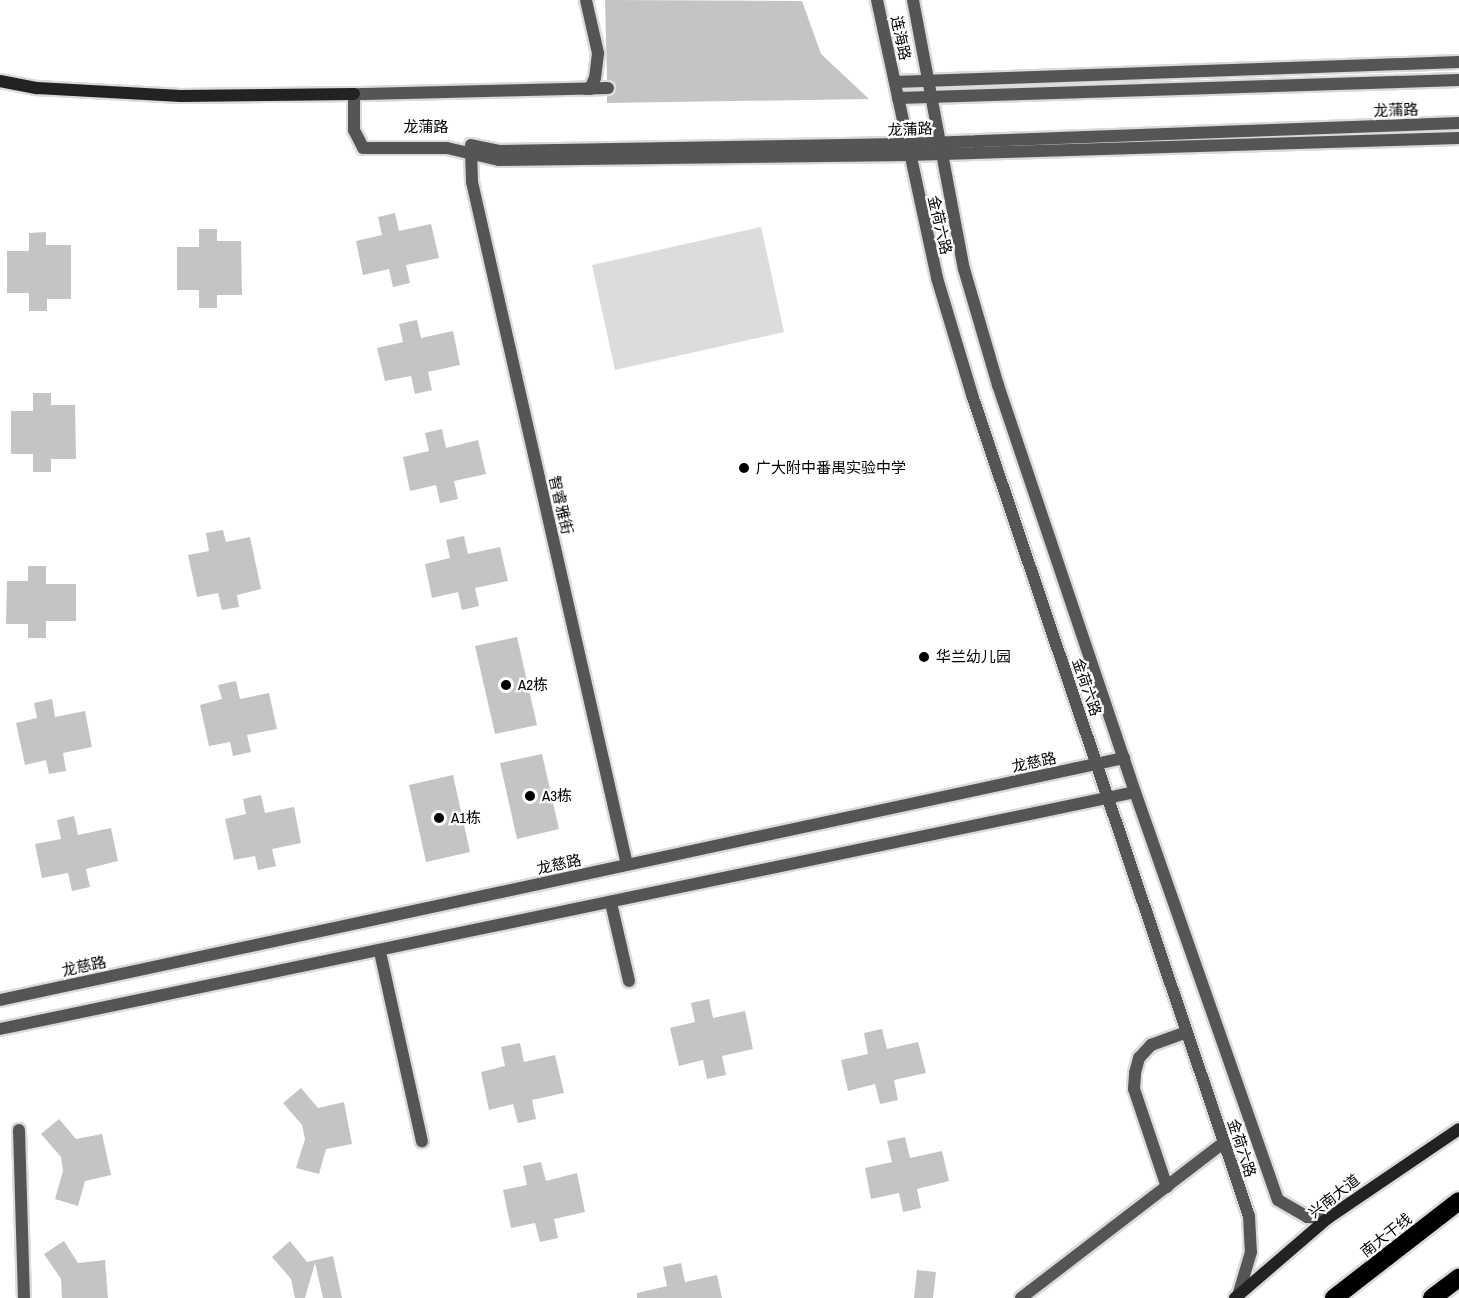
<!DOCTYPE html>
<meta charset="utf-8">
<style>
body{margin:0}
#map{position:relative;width:1459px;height:1298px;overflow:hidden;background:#fff;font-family:"Archivo Narrow","Noto Sans SC",sans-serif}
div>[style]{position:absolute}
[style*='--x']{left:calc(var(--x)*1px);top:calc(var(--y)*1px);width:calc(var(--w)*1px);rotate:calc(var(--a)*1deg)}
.green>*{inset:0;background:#dcdcdc}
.building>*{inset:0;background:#c4c4c4}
.roads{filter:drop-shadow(2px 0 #dbdbdb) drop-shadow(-2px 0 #dbdbdb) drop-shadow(0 2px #dbdbdb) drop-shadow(0 -2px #dbdbdb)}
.street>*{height:12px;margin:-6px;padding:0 6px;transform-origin:6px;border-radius:6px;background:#555}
.secondary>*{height:12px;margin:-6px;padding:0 6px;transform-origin:6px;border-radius:6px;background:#222}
.highway>*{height:18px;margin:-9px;padding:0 9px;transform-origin:9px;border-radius:9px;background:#000}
.dots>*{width:16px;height:16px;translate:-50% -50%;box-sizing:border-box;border:3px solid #fff;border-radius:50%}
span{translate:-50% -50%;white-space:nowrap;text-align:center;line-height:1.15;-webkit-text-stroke:4.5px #fff;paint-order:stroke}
.street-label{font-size:15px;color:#000}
.poi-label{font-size:15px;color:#000}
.left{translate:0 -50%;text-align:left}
</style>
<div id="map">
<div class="green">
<div style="clip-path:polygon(761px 227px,784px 332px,615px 370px,592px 265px)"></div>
</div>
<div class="building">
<div style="clip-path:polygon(605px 0,802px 1px,821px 54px,869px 99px,607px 103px,607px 96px,616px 87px,607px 80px)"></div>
<div style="clip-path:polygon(395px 213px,399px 231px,431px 224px,439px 258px,406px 265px,410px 283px,393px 287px,389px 269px,363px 275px,356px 241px,382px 235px,378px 217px)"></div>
<div style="clip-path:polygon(199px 229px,217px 229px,217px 241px,241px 241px,242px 295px,217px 295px,217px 308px,199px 308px,199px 290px,177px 290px,177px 247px,199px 247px)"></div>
<div style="clip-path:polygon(46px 232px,46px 245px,71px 245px,71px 299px,47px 299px,47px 311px,29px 311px,29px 293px,7px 293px,7px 251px,29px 251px,29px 233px)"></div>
<div style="clip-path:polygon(417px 320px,421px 338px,453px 331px,460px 365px,428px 372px,432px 390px,415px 394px,411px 376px,385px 381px,377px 348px,403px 342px,399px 324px)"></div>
<div style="clip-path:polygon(33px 393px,51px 393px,51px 405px,75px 405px,76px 459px,51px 459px,51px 472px,33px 472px,33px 454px,11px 454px,11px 411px,33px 411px)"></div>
<div style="clip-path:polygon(442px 429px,446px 448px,478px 440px,486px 474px,454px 481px,458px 499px,440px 503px,436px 485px,410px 491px,403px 457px,429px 451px,425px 433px)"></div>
<div style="clip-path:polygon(223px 530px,226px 542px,250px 537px,261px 589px,237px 595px,239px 607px,222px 610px,218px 593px,197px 597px,188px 555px,209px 551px,206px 533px)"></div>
<div style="clip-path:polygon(464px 536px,468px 554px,500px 547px,508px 581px,475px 588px,479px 606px,462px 610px,458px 592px,432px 598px,425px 564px,450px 558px,446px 540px)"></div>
<div style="clip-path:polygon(28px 566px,46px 566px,46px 584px,76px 584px,76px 621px,46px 621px,46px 638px,28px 638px,28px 624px,6px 624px,7px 581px,28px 581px)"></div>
<div style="clip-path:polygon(517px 637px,537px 725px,495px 734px,475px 646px)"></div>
<div style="clip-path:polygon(236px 681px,240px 699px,269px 693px,277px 729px,247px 735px,251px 752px,233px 756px,230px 742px,209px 746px,200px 705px,222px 699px,218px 685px)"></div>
<div style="clip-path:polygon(52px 699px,55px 717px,85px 711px,92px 747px,63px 753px,66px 771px,49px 774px,46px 760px,25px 765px,16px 723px,37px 718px,34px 703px)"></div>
<div style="clip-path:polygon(542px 754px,559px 829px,517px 839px,500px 763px)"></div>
<div style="clip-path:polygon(453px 775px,470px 852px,426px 862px,409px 785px)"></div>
<div style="clip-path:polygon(261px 795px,265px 813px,294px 807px,301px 843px,272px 849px,276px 866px,258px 870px,255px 856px,234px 860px,225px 819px,246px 814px,243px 799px)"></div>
<div style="clip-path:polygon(74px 816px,78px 835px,111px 828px,118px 861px,86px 869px,90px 887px,72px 891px,68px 873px,42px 878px,35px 844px,61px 839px,57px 820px)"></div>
<div style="clip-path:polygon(709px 999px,713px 1018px,745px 1011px,753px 1049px,722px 1056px,726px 1075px,707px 1079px,703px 1060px,679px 1066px,670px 1028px,695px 1022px,691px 1003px)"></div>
<div style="clip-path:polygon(882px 1029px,887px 1049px,918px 1042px,926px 1073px,894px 1080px,898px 1100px,880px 1104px,875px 1084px,848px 1091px,841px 1060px,868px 1054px,864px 1033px)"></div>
<div style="clip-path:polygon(520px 1043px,524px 1062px,555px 1055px,564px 1093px,532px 1100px,536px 1119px,518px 1123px,513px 1104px,489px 1110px,481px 1072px,505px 1066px,501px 1047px)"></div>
<div style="clip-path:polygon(301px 1088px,318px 1108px,344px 1102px,352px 1144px,326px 1149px,319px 1174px,296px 1168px,305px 1139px,302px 1125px,283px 1103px)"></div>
<div style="clip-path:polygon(59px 1119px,76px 1139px,102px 1134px,111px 1175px,85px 1181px,78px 1206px,55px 1199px,63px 1171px,61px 1157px,41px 1134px)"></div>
<div style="clip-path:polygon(905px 1137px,910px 1158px,942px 1151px,949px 1181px,917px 1189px,921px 1208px,903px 1212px,899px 1193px,871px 1199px,865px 1168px,892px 1162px,887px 1141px)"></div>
<div style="clip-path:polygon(541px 1162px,546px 1181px,577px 1173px,585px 1212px,554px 1219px,558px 1238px,540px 1242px,535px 1223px,511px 1228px,503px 1190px,527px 1185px,523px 1166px)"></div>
<div style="clip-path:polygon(64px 1241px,78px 1263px,105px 1260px,108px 1298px,62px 1298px,61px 1279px,44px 1254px)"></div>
<div style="clip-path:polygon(290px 1241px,307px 1262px,333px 1256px,342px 1298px,323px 1298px,315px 1263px,305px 1298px,295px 1298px,291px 1279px,272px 1257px)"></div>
<div style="clip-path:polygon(681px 1263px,685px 1282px,717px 1275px,722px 1298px,637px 1298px,637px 1293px,667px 1286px,663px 1267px)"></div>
<div style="clip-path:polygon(917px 1270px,936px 1272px,933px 1298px,914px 1298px)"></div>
</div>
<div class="roads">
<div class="street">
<div style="--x:877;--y:0;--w:284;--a:77.8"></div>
<div style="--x:937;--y:278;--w:125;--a:73.3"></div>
<div style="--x:973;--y:398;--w:863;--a:71.36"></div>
<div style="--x:1249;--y:1216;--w:36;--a:87"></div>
<div style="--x:1251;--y:1252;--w:46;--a:106.5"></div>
<div style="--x:913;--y:0;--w:274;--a:79.3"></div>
<div style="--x:964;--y:269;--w:121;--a:73.7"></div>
<div style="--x:998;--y:385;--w:429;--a:71.4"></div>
<div style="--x:1135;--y:792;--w:432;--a:70.7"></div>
<div style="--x:1278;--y:1200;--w:34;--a:30"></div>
<div style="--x:1307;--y:1217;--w:21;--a:3"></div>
<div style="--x:895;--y:82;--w:564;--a:-2.03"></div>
<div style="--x:608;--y:88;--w:254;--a:178.6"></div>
<div style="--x:354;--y:94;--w:36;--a:90"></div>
<div style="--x:354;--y:130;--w:20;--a:63"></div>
<div style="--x:363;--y:148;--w:84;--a:0"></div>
<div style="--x:447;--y:148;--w:53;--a:13"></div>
<div style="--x:499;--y:160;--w:410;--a:-0.7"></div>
<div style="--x:909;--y:155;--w:550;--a:-1.77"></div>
<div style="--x:586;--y:89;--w:4;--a:0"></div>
<div style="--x:590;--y:89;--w:12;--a:-66"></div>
<div style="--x:595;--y:78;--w:25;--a:-83"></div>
<div style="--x:598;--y:53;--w:54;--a:-102.8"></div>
<div style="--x:898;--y:98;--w:561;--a:-1.84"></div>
<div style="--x:471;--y:145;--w:30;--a:12"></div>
<div style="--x:500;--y:151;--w:401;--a:-1"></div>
<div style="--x:901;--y:144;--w:558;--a:-2.16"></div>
<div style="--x:471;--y:152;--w:30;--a:88"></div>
<div style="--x:472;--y:182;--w:700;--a:77.21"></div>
<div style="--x:611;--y:903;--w:80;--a:77"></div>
<div style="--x:380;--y:952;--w:194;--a:77.5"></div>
<div style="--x:0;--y:1000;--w:1150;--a:-12.15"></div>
<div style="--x:0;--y:1029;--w:1159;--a:-11.79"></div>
<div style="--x:19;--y:1130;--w:168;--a:88.3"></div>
<div style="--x:1167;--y:1187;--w:103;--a:-108.6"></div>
<div style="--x:1134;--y:1089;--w:16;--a:-86"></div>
<div style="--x:1135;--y:1073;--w:16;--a:-75"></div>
<div style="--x:1139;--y:1058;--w:18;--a:-47"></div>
<div style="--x:1151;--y:1045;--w:38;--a:-20"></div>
<div style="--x:1021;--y:1298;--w:256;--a:-37.5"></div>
</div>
<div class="secondary">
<div style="--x:0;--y:81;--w:38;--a:11"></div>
<div style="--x:37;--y:88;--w:144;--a:3.2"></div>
<div style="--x:181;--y:96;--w:173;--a:-0.7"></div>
<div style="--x:1235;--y:1298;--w:123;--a:-40.7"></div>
<div style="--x:1328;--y:1218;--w:158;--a:-34.2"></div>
</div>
<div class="highway">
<div style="--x:1334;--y:1298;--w:158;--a:-37.8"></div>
<div style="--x:1432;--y:1298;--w:34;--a:-37"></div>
</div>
</div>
<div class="dots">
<div style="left:744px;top:468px;background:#000"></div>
<div style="left:924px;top:657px;background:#000"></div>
<div style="left:506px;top:685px;background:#000"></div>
<div style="left:530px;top:796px;background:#000"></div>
<div style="left:439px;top:818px;background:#000"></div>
</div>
<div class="street-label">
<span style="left:901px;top:38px;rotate:78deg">连海路</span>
<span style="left:1396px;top:110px;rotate:-2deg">龙蒲路</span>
<span style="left:426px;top:127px">龙蒲路</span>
<span style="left:910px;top:129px;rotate:-2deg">龙蒲路</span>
<span style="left:940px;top:225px;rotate:77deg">金荷六路</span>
<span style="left:561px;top:505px;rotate:77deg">智睿雅街</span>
<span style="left:1087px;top:687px;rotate:71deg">金荷六路</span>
<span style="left:1034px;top:762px;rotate:-12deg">龙慈路</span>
<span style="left:559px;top:864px;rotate:-12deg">龙慈路</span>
<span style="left:84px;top:966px;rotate:-12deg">龙慈路</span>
<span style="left:1242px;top:1148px;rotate:72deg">金荷六路</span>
<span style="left:1334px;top:1196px;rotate:-38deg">兴南大道</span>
<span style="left:1386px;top:1235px;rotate:-38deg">南大干线</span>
</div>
<div class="poi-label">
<span class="left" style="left:756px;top:468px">广大附中番禺实验中学</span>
<span class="left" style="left:936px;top:657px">华兰幼儿园</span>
<span class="left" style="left:518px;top:685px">A2栋</span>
<span class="left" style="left:542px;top:796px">A3栋</span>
<span class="left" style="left:451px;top:818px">A1栋</span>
</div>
</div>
